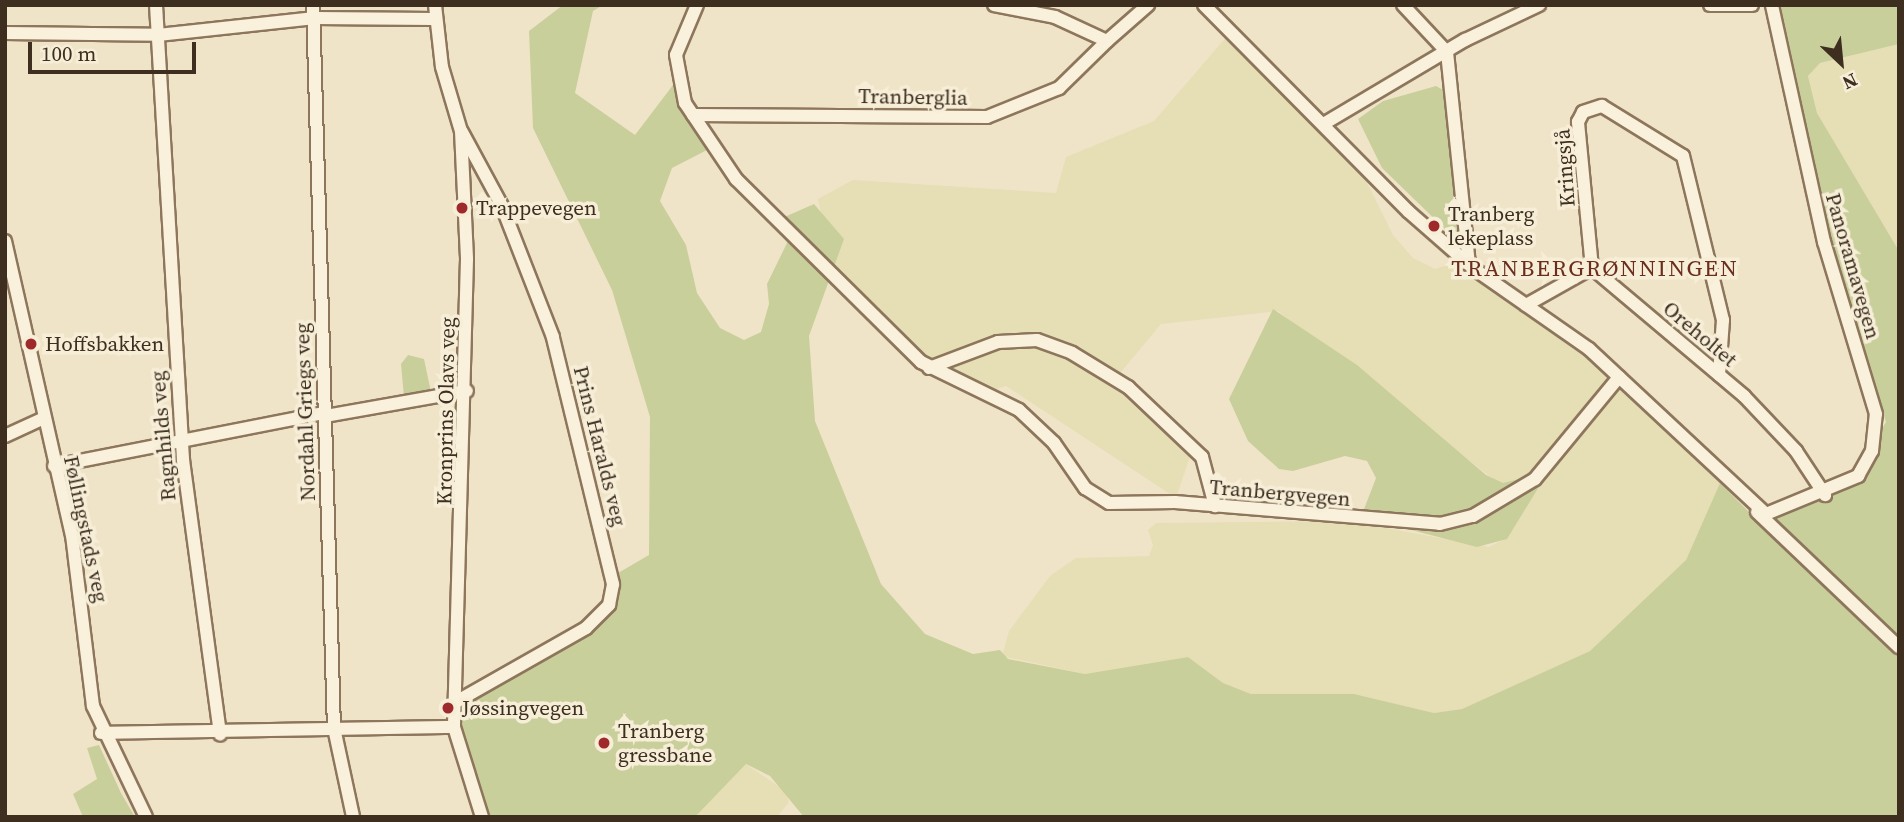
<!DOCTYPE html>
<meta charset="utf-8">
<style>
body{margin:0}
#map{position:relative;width:1904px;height:822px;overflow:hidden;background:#f0e4c8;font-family:"Source Serif 4",serif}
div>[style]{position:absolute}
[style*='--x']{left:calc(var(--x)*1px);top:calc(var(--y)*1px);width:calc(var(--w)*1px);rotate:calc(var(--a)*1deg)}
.farmland>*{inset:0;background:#e6deb5}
.green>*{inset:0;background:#c9cf9b}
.roads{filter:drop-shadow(2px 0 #8d765c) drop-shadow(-2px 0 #8d765c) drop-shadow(0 2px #8d765c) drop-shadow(0 -2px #8d765c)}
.minor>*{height:12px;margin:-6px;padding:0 6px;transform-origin:6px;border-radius:6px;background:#faf1dc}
.dots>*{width:19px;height:19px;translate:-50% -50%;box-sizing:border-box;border:4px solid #f7eed8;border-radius:50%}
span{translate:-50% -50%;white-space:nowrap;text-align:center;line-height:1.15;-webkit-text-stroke:7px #f7eed8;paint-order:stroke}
.street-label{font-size:21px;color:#3d2e20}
.poi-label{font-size:21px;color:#3d2e20}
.left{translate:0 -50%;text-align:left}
.neighbourhood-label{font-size:23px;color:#6b2e1e;letter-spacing:2px}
.frame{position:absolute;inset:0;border:7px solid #3d2e20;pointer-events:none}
.north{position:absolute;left:1806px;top:28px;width:70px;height:70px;-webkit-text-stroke:5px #f7eed8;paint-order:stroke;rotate:154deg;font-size:19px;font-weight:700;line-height:28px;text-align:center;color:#3d2e20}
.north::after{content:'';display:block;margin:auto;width:24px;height:32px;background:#3d2e20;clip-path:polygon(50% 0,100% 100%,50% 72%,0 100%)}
.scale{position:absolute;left:28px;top:42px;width:168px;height:32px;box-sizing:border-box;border:4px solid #3d2e20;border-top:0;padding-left:9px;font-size:21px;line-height:24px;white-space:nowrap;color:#3d2e20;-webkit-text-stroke:5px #f7eed8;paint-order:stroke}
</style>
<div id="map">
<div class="farmland">
<div style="clip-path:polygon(1228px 35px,1349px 146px,1393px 235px,1413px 258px,1435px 269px,1463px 260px,1632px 393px,1720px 483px,1686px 560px,1590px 651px,1462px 709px,1434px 713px,1354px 694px,1251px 694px,1223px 683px,1188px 657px,1085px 674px,1002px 656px,1009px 631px,1050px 576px,1076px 558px,1149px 556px,1153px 545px,1148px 530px,1156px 523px,1348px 521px,1489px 547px,1507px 538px,1525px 504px,1278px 311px,1161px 324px,1111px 384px,1194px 445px,1176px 498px,1006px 386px,990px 391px,930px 365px,834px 274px,818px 199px,853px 180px,1056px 193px,1066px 157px,1154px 121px)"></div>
<div style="clip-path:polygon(1899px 44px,1899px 251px,1817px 113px,1808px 76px,1820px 63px)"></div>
<div style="clip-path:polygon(746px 764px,785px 791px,789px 802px,777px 817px,695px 817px)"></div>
</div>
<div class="green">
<div style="clip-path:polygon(563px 5px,603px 5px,593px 11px,575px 93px,635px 135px,673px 85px,686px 83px,713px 147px,672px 168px,660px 201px,686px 245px,697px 293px,720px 328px,744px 340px,761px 332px,769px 304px,767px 284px,787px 243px,780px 219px,814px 204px,844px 239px,809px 336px,815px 421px,881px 584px,925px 634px,973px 654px,1000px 650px,1008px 659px,1085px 674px,1188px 657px,1223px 683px,1251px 694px,1354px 694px,1434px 713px,1462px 709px,1590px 651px,1686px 560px,1720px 483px,1758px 521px,1848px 484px,1886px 422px,1818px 207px,1779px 5px,1899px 5px,1899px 44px,1820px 63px,1808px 76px,1817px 113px,1899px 251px,1899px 817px,804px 817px,770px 776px,746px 764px,695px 817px,484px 817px,452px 730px,468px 693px,601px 614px,606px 580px,649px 555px,650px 417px,612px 290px,533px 128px,529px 31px)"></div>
<div style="clip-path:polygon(1436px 86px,1445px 91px,1447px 102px,1457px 232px,1446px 230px,1382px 168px,1358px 119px,1383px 101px)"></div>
<div style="clip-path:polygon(1273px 309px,1357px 365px,1486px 475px,1503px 483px,1535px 475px,1540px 485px,1507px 539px,1477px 547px,1361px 517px,1376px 478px,1367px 461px,1345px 456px,1293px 471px,1279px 469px,1248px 441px,1229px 399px)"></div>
<div style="clip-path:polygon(408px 355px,424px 359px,431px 392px,404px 397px,401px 364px)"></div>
<div style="clip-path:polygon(99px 745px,121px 793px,135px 817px,83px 817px,73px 794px,97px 779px,87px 748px)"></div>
</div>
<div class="roads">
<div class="minor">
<div style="--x:156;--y:5;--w:456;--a:86.6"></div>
<div style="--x:183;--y:460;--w:277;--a:82.3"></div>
<div style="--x:313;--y:5;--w:723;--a:88.34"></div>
<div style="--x:334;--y:728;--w:91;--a:77.9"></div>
<div style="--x:435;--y:5;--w:62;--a:83.6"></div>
<div style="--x:442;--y:67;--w:67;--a:73.5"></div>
<div style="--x:461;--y:131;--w:128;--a:87.3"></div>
<div style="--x:467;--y:259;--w:468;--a:91.6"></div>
<div style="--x:454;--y:727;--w:94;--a:72.7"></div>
<div style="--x:697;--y:5;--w:54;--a:112.8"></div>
<div style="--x:676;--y:55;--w:49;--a:79.4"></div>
<div style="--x:685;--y:103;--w:92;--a:56.1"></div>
<div style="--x:736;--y:179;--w:260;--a:44.7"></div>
<div style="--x:921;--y:362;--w:109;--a:26.1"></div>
<div style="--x:1019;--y:410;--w:48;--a:43.3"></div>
<div style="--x:1054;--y:443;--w:55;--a:55.4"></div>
<div style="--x:1085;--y:488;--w:28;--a:32"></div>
<div style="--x:1109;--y:503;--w:66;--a:-0.9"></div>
<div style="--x:1175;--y:502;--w:266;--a:4.7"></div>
<div style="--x:1440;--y:524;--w:34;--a:-14"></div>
<div style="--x:1473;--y:516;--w:72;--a:-30.8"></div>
<div style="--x:1535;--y:479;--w:132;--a:-50.5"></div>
<div style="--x:994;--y:5;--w:62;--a:11.1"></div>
<div style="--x:1055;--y:17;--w:57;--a:24.8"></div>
<div style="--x:1107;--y:41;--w:55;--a:-41.3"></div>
<div style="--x:1204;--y:5;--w:291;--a:45.3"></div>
<div style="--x:1409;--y:212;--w:85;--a:41.2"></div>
<div style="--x:1473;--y:268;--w:141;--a:34.9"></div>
<div style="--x:1589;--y:349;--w:242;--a:43"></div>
<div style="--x:1766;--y:514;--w:100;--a:-22.4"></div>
<div style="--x:1858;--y:476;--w:29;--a:-61"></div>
<div style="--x:1872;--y:451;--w:37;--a:-84"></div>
<div style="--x:1876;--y:414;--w:180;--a:-106.8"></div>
<div style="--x:1824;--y:242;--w:243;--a:-102.4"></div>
<div style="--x:1403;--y:5;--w:64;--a:46.9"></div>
<div style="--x:1447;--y:52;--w:213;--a:84.1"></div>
<div style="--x:1710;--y:5;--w:42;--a:0"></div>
<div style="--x:5;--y:33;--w:153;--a:0.7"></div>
<div style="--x:158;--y:35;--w:158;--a:-6.2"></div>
<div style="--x:315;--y:18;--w:118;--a:0.5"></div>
<div style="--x:693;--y:115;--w:294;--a:0.4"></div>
<div style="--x:987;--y:117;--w:78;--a:-21.9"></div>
<div style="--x:1059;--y:88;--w:67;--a:-44.4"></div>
<div style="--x:1325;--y:123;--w:163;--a:-30.7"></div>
<div style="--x:1465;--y:40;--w:82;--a:-25.3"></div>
<div style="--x:5;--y:241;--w:302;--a:77.2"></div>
<div style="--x:72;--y:535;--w:172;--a:83"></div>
<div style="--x:93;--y:706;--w:123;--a:64.5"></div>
<div style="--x:1592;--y:268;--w:147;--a:-95.5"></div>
<div style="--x:1578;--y:122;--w:11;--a:-63"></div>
<div style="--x:1583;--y:112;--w:20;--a:-18"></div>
<div style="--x:1602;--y:106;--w:95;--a:31.7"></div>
<div style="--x:1683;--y:156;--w:169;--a:76.3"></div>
<div style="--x:1723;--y:320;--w:55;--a:94.2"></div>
<div style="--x:1592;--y:268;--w:199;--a:40.1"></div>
<div style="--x:1744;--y:396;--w:76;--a:46.6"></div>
<div style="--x:1796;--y:451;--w:53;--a:56.6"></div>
<div style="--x:1526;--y:305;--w:76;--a:-29.3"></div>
<div style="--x:929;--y:368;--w:74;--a:-20.6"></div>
<div style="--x:998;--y:342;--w:39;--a:-3"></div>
<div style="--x:1037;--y:340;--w:37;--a:20"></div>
<div style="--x:1072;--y:353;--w:66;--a:31.3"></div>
<div style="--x:1128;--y:387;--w:102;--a:43.4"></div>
<div style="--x:1202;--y:457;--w:51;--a:75.1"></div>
<div style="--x:325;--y:416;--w:144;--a:-10"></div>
<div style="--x:5;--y:436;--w:41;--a:-24.7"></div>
<div style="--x:54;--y:466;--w:276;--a:-11.1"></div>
<div style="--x:1757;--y:512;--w:196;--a:43.6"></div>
<div style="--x:454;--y:703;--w:152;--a:-29.6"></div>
<div style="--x:586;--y:628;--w:33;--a:-45"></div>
<div style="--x:609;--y:605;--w:21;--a:-79"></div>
<div style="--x:613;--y:584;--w:254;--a:-103.7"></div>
<div style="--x:553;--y:337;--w:141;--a:-111.3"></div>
<div style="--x:502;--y:206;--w:84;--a:-118.4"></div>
<div style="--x:101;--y:733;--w:353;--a:-1"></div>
</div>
</div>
<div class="dots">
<div style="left:462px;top:208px;background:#9e2a2b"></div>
<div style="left:1434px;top:226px;background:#9e2a2b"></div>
<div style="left:31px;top:344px;background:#9e2a2b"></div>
<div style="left:448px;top:708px;background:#9e2a2b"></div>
<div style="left:604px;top:743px;background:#9e2a2b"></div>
</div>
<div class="street-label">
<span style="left:913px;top:97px;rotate:1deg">Tranberglia</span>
<span style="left:1565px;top:168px;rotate:-94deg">Kringsjå</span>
<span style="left:1853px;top:266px;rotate:74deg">Panoramavegen</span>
<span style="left:1700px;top:334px;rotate:40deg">Oreholtet</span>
<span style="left:446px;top:411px;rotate:-89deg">Kronprins Olavs veg</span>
<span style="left:305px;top:412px;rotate:-92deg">Nordahl Griegs veg</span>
<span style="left:163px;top:436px;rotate:-95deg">Ragnhilds veg</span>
<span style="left:600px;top:446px;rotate:76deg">Prins Haralds veg</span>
<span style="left:1280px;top:493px;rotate:5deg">Tranbergvegen</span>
<span style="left:86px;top:529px;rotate:78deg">Føllingstads veg</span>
</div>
<div class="poi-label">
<span class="left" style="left:476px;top:208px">Trappevegen</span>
<span class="left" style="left:1448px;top:226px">Tranberg<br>lekeplass</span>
<span class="left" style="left:45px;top:344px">Hoffsbakken</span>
<span class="left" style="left:462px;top:708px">Jøssingvegen</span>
<span class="left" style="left:618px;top:743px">Tranberg<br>gressbane</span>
</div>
<div class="neighbourhood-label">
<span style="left:1595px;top:268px">TRANBERGRØNNINGEN</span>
</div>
<div class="frame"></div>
<div class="north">N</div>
<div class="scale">100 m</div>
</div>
